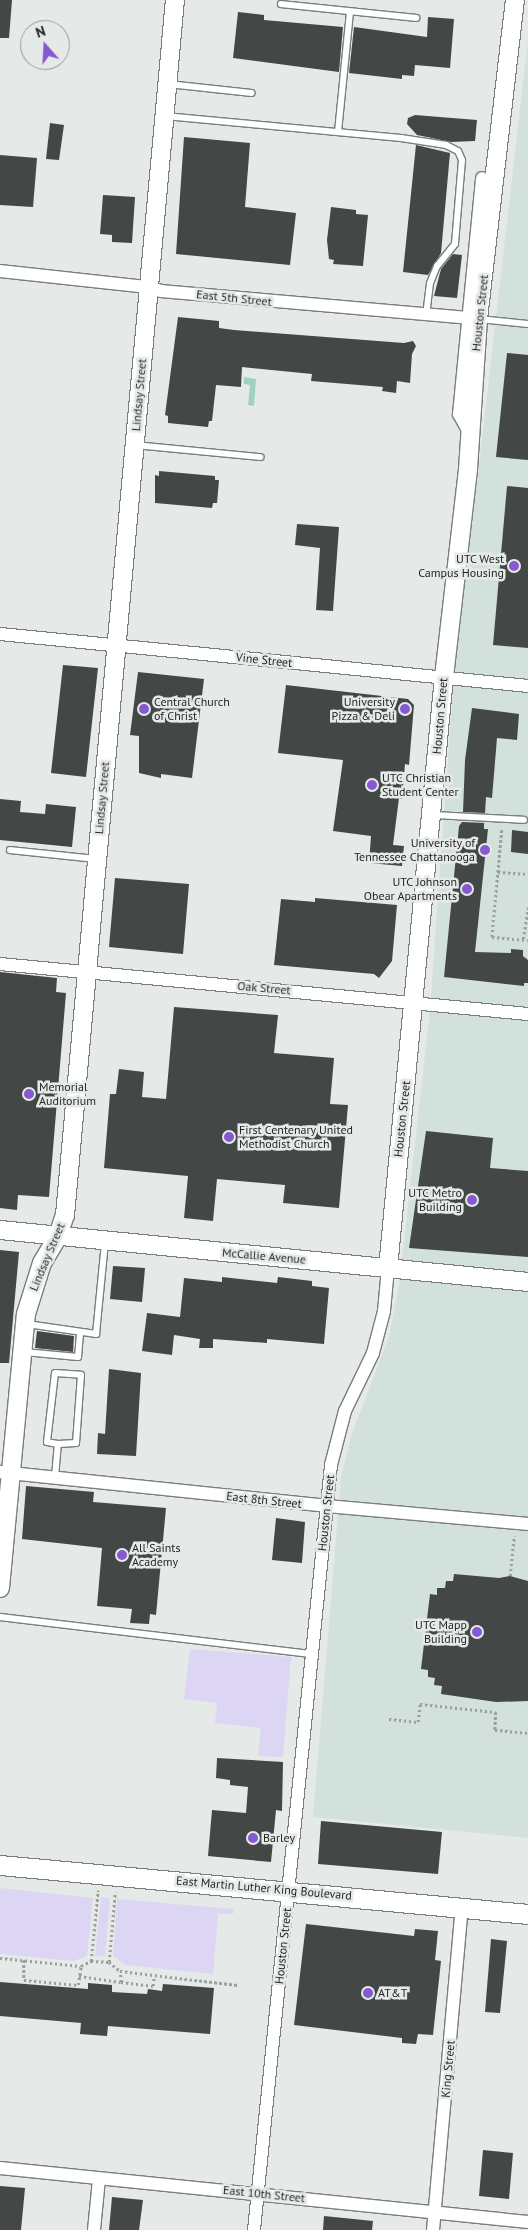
<!DOCTYPE html>
<style>
body{margin:0}
#map{position:relative;width:528px;height:2230px;overflow:hidden;background:#e5eae8;font-family:"PT Sans",sans-serif}
div>[style]{position:absolute}
[style*='--x']{left:calc(var(--x)*1px);top:calc(var(--y)*1px);width:calc(var(--w)*1px);rotate:calc(var(--a)*1deg)}
.built>*{inset:0;background:#d3e1dd}
.green>*{inset:0;background:#dcd5f3}
.water>*{inset:0;background:#a2d1c3}
.building>*{inset:0;background:#434746}
.path>*{height:2.5px;margin-top:-1.25px;transform-origin:0;background:repeating-linear-gradient(90deg,#9b9f9e 0 2.5px,transparent 0 5px)}
.roads{filter:drop-shadow(1px 0 #797d7c) drop-shadow(-1px 0 #797d7c) drop-shadow(0 1px #797d7c) drop-shadow(0 -1px #797d7c)}
.lane>*{height:6px;margin:-3px;padding:0 3px;transform-origin:3px;border-radius:3px;background:#fff}
.street>*{height:12px;margin:-6px;padding:0 6px;transform-origin:6px;border-radius:6px;background:#fff}
.secondary>*{height:18px;margin:-9px;padding:0 9px;transform-origin:9px;border-radius:9px;background:#fff}
.primary>*{height:19px;margin:-9.5px;padding:0 9.5px;transform-origin:9.5px;border-radius:9.5px;background:#fff}
.dots>*{width:14px;height:14px;translate:-50% -50%;box-sizing:border-box;border:2px solid #e5eae8;border-radius:50%}
span{translate:-50% -50%;white-space:nowrap;text-align:center;line-height:1.15;-webkit-text-stroke:5px #e5eae8;paint-order:stroke}
.street-label{font-size:12px;color:#1f2120}
.poi-label{font-size:12px;color:#1f2120}
.right{translate:-100% -50%;text-align:right}
.left{translate:0 -50%;text-align:left}
.north{position:absolute;left:20px;top:20px;width:50px;height:50px;box-sizing:border-box;background:#e5eae8;border:1px solid #969a98;border-radius:50%;rotate:341deg;font-size:14px;font-weight:700;line-height:20px;text-align:center;color:#1f2120}
.north::after{content:'';display:block;margin:auto;width:18px;height:22px;background:#8559d2;clip-path:polygon(50% 0,100% 100%,50% 72%,0 100%)}
</style>
<div id="map">
<div class="built">
<div style="clip-path:polygon(528px 40px,528px 1838px,313px 1817px,341px 1477px,352px 1433px,389px 1337px,400px 1278px,430px 1010px,453px 690px)"></div>
</div>
<div class="green">
<div style="clip-path:polygon(190px 1649px,291px 1657px,283px 1757px,258px 1756px,261px 1728px,215px 1723px,217px 1703px,184px 1699px)"></div>
<div style="clip-path:polygon(0 1888px,93px 1898px,87px 1956px,74px 1961px,0 1954px)"></div>
<div style="clip-path:polygon(101px 1897px,110px 1898px,105px 1956px,95px 1956px)"></div>
<div style="clip-path:polygon(117px 1899px,233px 1909px,233px 1914px,218px 1914px,213px 1974px,126px 1965px,113px 1956px)"></div>
</div>
<div class="water">
<div style="clip-path:polygon(244px 377px,256px 379px,254px 406px,248px 405px,250px 385px,244px 384px)"></div>
</div>
<div class="building">
<div style="clip-path:polygon(0 0,12px 0,9px 38px,0 38px)"></div>
<div style="clip-path:polygon(238px 12px,264px 15px,264px 20px,343px 27px,339px 72px,233px 58px)"></div>
<div style="clip-path:polygon(428px 17px,454px 19px,450px 68px,415px 65px,414px 76px,402px 75px,402px 79px,349px 73px,354px 27px,427px 37px)"></div>
<div style="clip-path:polygon(415px 115px,477px 120px,475px 141px,451px 142px,417px 135px,407px 124px,408px 118px)"></div>
<div style="clip-path:polygon(50px 123px,64px 125px,59px 160px,46px 159px)"></div>
<div style="clip-path:polygon(184px 137px,250px 143px,245px 207px,296px 213px,290px 265px,176px 254px)"></div>
<div style="clip-path:polygon(416px 145px,450px 153px,441px 253px,428px 275px,403px 272px)"></div>
<div style="clip-path:polygon(0 155px,37px 158px,33px 207px,0 205px)"></div>
<div style="clip-path:polygon(103px 195px,135px 197px,132px 243px,112px 242px,112px 235px,100px 234px)"></div>
<div style="clip-path:polygon(331px 207px,356px 210px,356px 214px,368px 215px,363px 266px,333px 264px,334px 260px,329px 259px,327px 240px)"></div>
<div style="clip-path:polygon(453px 254px,462px 255px,457px 298px,434px 296px,441px 269px)"></div>
<div style="clip-path:polygon(178px 317px,219px 321px,219px 328px,234px 330px,404px 343px,413px 341px,416px 346px,412px 354px,410px 383px,397px 381px,396px 393px,382px 391px,383px 387px,311px 381px,312px 374px,242px 367px,241px 387px,216px 385px,212px 421px,209px 421px,208px 427px,168px 423px,168px 416px,165px 415px)"></div>
<div style="clip-path:polygon(507px 353px,528px 355px,528px 460px,496px 457px)"></div>
<div style="clip-path:polygon(159px 471px,215px 476px,215px 480px,219px 480px,217px 503px,213px 503px,212px 508px,155px 503px,155px 475px,159px 476px)"></div>
<div style="clip-path:polygon(507px 486px,528px 488px,528px 648px,493px 645px)"></div>
<div style="clip-path:polygon(297px 524px,339px 527px,333px 611px,316px 610px,320px 548px,295px 545px)"></div>
<div style="clip-path:polygon(63px 665px,98px 668px,86px 777px,51px 773px)"></div>
<div style="clip-path:polygon(138px 672px,204px 679px,192px 778px,161px 774px,161px 778px,139px 773px,139px 736px,130px 735px)"></div>
<div style="clip-path:polygon(286px 685px,408px 699px,414px 705px,409px 765px,405px 764px,402px 799px,399px 798px,393px 845px,404px 846px,402px 866px,369px 863px,371px 836px,333px 831px,343px 760px,278px 753px)"></div>
<div style="clip-path:polygon(472px 708px,519px 714px,517px 740px,497px 738px,492px 798px,486px 797px,485px 813px,463px 812px,465px 760px)"></div>
<div style="clip-path:polygon(0 799px,21px 801px,20px 812px,45px 814px,46px 804px,76px 807px,72px 847px,0 840px)"></div>
<div style="clip-path:polygon(462px 822px,484px 823px,484px 829px,488px 829px,475px 952px,511px 953px,511px 949px,523px 950px,523px 956px,528px 960px,528px 983px,524px 983px,524px 986px,444px 977px,459px 826px)"></div>
<div style="clip-path:polygon(512px 830px,528px 832px,528px 854px,511px 852px)"></div>
<div style="clip-path:polygon(115px 878px,189px 884px,183px 954px,109px 947px)"></div>
<div style="clip-path:polygon(315px 898px,397px 905px,392px 961px,379px 978px,374px 974px,274px 965px,281px 899px,315px 902px)"></div>
<div style="clip-path:polygon(0 972px,57px 978px,56px 992px,66px 993px,49px 1197px,18px 1195px,17px 1210px,0 1208px)"></div>
<div style="clip-path:polygon(174px 1007px,278px 1015px,274px 1053px,334px 1058px,330px 1104px,348px 1105px,339px 1208px,283px 1203px,285px 1185px,217px 1179px,213px 1221px,184px 1218px,188px 1176px,104px 1168px,110px 1094px,116px 1094px,119px 1069px,144px 1072px,142px 1097px,166px 1099px)"></div>
<div style="clip-path:polygon(426px 1131px,493px 1138px,490px 1168px,528px 1171px,528px 1257px,409px 1248px)"></div>
<div style="clip-path:polygon(0 1250px,19px 1252px,9px 1363px,0 1363px)"></div>
<div style="clip-path:polygon(113px 1266px,145px 1268px,142px 1302px,110px 1299px)"></div>
<div style="clip-path:polygon(222px 1277px,277px 1283px,278px 1277px,312px 1281px,312px 1286px,329px 1288px,324px 1344px,267px 1339px,267px 1343px,213px 1339px,213px 1348px,199px 1348px,200px 1339px,174px 1335px,172px 1355px,142px 1351px,147px 1313px,180px 1317px,184px 1278px,222px 1282px)"></div>
<div style="clip-path:polygon(37px 1331px,74px 1336px,73px 1352px,35px 1348px)"></div>
<div style="clip-path:polygon(109px 1369px,141px 1373px,136px 1456px,97px 1454px,98px 1433px,105px 1434px)"></div>
<div style="clip-path:polygon(26px 1486px,94px 1492px,93px 1502px,166px 1508px,156px 1615px,150px 1614px,149px 1624px,130px 1623px,132px 1609px,97px 1606px,102px 1548px,22px 1539px)"></div>
<div style="clip-path:polygon(276px 1518px,305px 1522px,302px 1563px,272px 1560px)"></div>
<div style="clip-path:polygon(454px 1574px,499px 1578px,510px 1576px,528px 1581px,528px 1701px,496px 1702px,441px 1694px,442px 1686px,434px 1685px,435px 1678px,428px 1677px,428px 1670px,421px 1669px,430px 1594px,437px 1595px,437px 1588px,445px 1588px,446px 1581px,453px 1581px)"></div>
<div style="clip-path:polygon(217px 1758px,283px 1762px,282px 1811px,276px 1810px,271px 1862px,208px 1856px,212px 1810px,246px 1813px,248px 1787px,230px 1785px,230px 1780px,216px 1778px)"></div>
<div style="clip-path:polygon(321px 1821px,442px 1832px,438px 1874px,318px 1864px)"></div>
<div style="clip-path:polygon(306px 1924px,414px 1936px,415px 1929px,438px 1931px,435px 1960px,441px 1961px,433px 2035px,418px 2034px,416px 2044px,402px 2043px,402px 2038px,294px 2025px)"></div>
<div style="clip-path:polygon(491px 1939px,507px 1941px,500px 2013px,485px 2012px)"></div>
<div style="clip-path:polygon(0 1982px,88px 1989px,88px 1983px,112px 1985px,112px 1992px,147px 1994px,148px 1989px,162px 1991px,163px 1984px,214px 1988px,210px 2034px,108px 2026px,107px 2036px,80px 2034px,81px 2023px,0 2016px)"></div>
<div style="clip-path:polygon(483px 2150px,513px 2153px,509px 2199px,479px 2196px)"></div>
<div style="clip-path:polygon(0 2186px,25px 2188px,21px 2230px,0 2230px)"></div>
<div style="clip-path:polygon(112px 2197px,143px 2200px,139px 2230px,109px 2230px)"></div>
<div style="clip-path:polygon(324px 2216px,373px 2221px,372px 2230px,323px 2230px)"></div>
</div>
<div class="path">
<div style="--x:502;--y:830;--w:107;--a:95.3"></div>
<div style="--x:492;--y:937;--w:36;--a:5"></div>
<div style="--x:498;--y:872;--w:30;--a:4"></div>
<div style="--x:523;--y:939;--w:32;--a:-81"></div>
<div style="--x:510;--y:1576;--w:40;--a:-84.3"></div>
<div style="--x:389;--y:1719;--w:29;--a:6"></div>
<div style="--x:418;--y:1722;--w:18;--a:-84"></div>
<div style="--x:420;--y:1704;--w:76;--a:6"></div>
<div style="--x:496;--y:1712;--w:18;--a:93"></div>
<div style="--x:495;--y:1730;--w:33;--a:5"></div>
<div style="--x:0;--y:1958;--w:81;--a:5.6"></div>
<div style="--x:81;--y:1966;--w:11;--a:-27"></div>
<div style="--x:91;--y:1961;--w:18;--a:3"></div>
<div style="--x:109;--y:1962;--w:14;--a:39"></div>
<div style="--x:120;--y:1971;--w:118;--a:6.8"></div>
<div style="--x:24;--y:1960;--w:20;--a:90"></div>
<div style="--x:24;--y:1980;--w:54;--a:5.3"></div>
<div style="--x:78;--y:1985;--w:19;--a:-81"></div>
<div style="--x:91;--y:1961;--w:71;--a:-84.4"></div>
<div style="--x:109;--y:1962;--w:70;--a:-85.1"></div>
<div style="--x:79;--y:1976;--w:42;--a:8.1"></div>
<div style="--x:121;--y:1982;--w:11;--a:-95"></div>
<div style="--x:121;--y:1982;--w:32;--a:7"></div>
<div style="--x:153;--y:1986;--w:10;--a:-84"></div>
</div>
<div class="roads">
<div class="lane">
<div style="--x:281;--y:4;--w:136;--a:5.9"></div>
<div style="--x:168;--y:84;--w:84;--a:6.1"></div>
<div style="--x:165;--y:116;--w:237;--a:5.3"></div>
<div style="--x:401;--y:138;--w:46;--a:8.8"></div>
<div style="--x:446;--y:145;--w:13;--a:27"></div>
<div style="--x:458;--y:151;--w:10;--a:66"></div>
<div style="--x:462;--y:160;--w:84;--a:94.8"></div>
<div style="--x:455;--y:244;--w:28;--a:129"></div>
<div style="--x:437;--y:266;--w:18;--a:112"></div>
<div style="--x:430;--y:283;--w:32;--a:97"></div>
<div style="--x:338;--y:132;--w:121;--a:-84.3"></div>
<div style="--x:479;--y:319;--w:49;--a:5.8"></div>
<div style="--x:135;--y:445;--w:126;--a:5.5"></div>
<div style="--x:433;--y:815;--w:91;--a:3.1"></div>
<div style="--x:10;--y:850;--w:86;--a:6"></div>
<div style="--x:27;--y:1324;--w:70;--a:8.2"></div>
<div style="--x:96;--y:1334;--w:92;--a:-84.4"></div>
<div style="--x:24;--y:1352;--w:54;--a:5.3"></div>
<div style="--x:78;--y:1357;--w:25;--a:-85"></div>
<div style="--x:55;--y:1477;--w:33;--a:-85"></div>
<div style="--x:58;--y:1444;--w:11;--a:-170"></div>
<div style="--x:47;--y:1442;--w:69;--a:-83.4"></div>
<div style="--x:55;--y:1373;--w:26;--a:4"></div>
<div style="--x:81;--y:1375;--w:68;--a:94.2"></div>
<div style="--x:76;--y:1443;--w:18;--a:177"></div>
<div style="--x:0;--y:1617;--w:314;--a:6.8"></div>
</div>
<div class="street">
<div style="--x:0;--y:271;--w:149;--a:6.2"></div>
<div style="--x:148;--y:287;--w:14;--a:17"></div>
<div style="--x:161;--y:291;--w:308;--a:5"></div>
<div style="--x:470;--y:434;--w:23;--a:-119"></div>
<div style="--x:459;--y:414;--w:237;--a:-84.4"></div>
<div style="--x:0;--y:634;--w:531;--a:5.62"></div>
<div style="--x:0;--y:964;--w:530;--a:5.41"></div>
<div style="--x:0;--y:1472;--w:329;--a:5.9"></div>
<div style="--x:327;--y:1506;--w:202;--a:5.1"></div>
<div style="--x:0;--y:2168;--w:531;--a:5.84"></div>
<div style="--x:94;--y:2230;--w:51;--a:-84.4"></div>
<div style="--x:254;--y:2230;--w:769;--a:-84.25"></div>
<div style="--x:331;--y:1465;--w:56;--a:-75.5"></div>
<div style="--x:345;--y:1411;--w:64;--a:-64.2"></div>
<div style="--x:373;--y:1353;--w:43;--a:-75.3"></div>
<div style="--x:384;--y:1311;--w:43;--a:-84.7"></div>
<div style="--x:433;--y:2230;--w:324;--a:-84.9"></div>
</div>
<div class="secondary">
<div style="--x:0;--y:1230;--w:531;--a:5.62"></div>
<div style="--x:388;--y:1268;--w:594;--a:-84.59"></div>
<div style="--x:444;--y:677;--w:209;--a:-83.4"></div>
<div style="--x:468;--y:469;--w:150;--a:-86.2"></div>
<div style="--x:478;--y:319;--w:321;--a:-83.4"></div>
<div style="--x:0;--y:1588;--w:275;--a:-84.6"></div>
<div style="--x:26;--y:1314;--w:53;--a:-72.6"></div>
<div style="--x:42;--y:1263;--w:31;--a:-59"></div>
<div style="--x:58;--y:1236;--w:22;--a:-72"></div>
<div style="--x:65;--y:1215;--w:1220;--a:-84.83"></div>
</div>
<div class="primary">
<div style="--x:0;--y:1865;--w:530;--a:5.3"></div>
</div>
</div>
<div class="dots">
<div style="left:514px;top:566px;background:#8559d2"></div>
<div style="left:144px;top:709px;background:#8559d2"></div>
<div style="left:405px;top:709px;background:#8559d2"></div>
<div style="left:372px;top:785px;background:#8559d2"></div>
<div style="left:485px;top:850px;background:#8559d2"></div>
<div style="left:467px;top:889px;background:#8559d2"></div>
<div style="left:29px;top:1094px;background:#8559d2"></div>
<div style="left:229px;top:1137px;background:#8559d2"></div>
<div style="left:472px;top:1200px;background:#8559d2"></div>
<div style="left:122px;top:1555px;background:#8559d2"></div>
<div style="left:477px;top:1632px;background:#8559d2"></div>
<div style="left:253px;top:1838px;background:#8559d2"></div>
<div style="left:368px;top:1993px;background:#8559d2"></div>
</div>
<div class="street-label">
<span style="left:234px;top:298px;rotate:6deg">East 5th Street</span>
<span style="left:480px;top:313px;rotate:-84deg">Houston Street</span>
<span style="left:139px;top:395px;rotate:-85deg">Lindsay Street</span>
<span style="left:264px;top:660px;rotate:6deg">Vine Street</span>
<span style="left:440px;top:716px;rotate:-85deg">Houston Street</span>
<span style="left:102px;top:798px;rotate:-85deg">Lindsay Street</span>
<span style="left:264px;top:988px;rotate:5deg">Oak Street</span>
<span style="left:402px;top:1119px;rotate:-84deg">Houston Street</span>
<span style="left:264px;top:1256px;rotate:5deg">McCallie Avenue</span>
<span style="left:47px;top:1257px;rotate:-67deg">Lindsay Street</span>
<span style="left:264px;top:1500px;rotate:6deg">East 8th Street</span>
<span style="left:326px;top:1513px;rotate:-84deg">Houston Street</span>
<span style="left:264px;top:1888px;rotate:5deg">East Martin Luther King Boulevard</span>
<span style="left:283px;top:1946px;rotate:-84deg">Houston Street</span>
<span style="left:448px;top:2069px;rotate:-85deg">King Street</span>
<span style="left:264px;top:2194px;rotate:6deg">East 10th Street</span>
</div>
<div class="poi-label">
<span class="right" style="left:504px;top:566px">UTC West<br>Campus Housing</span>
<span class="left" style="left:154px;top:709px">Central Church<br>of Christ</span>
<span class="right" style="left:395px;top:709px">University<br>Pizza &amp; Deli</span>
<span class="left" style="left:382px;top:785px">UTC Christian<br>Student Center</span>
<span class="right" style="left:475px;top:850px">University of<br>Tennessee Chattanooga</span>
<span class="right" style="left:457px;top:889px">UTC Johnson<br>Obear Apartments</span>
<span class="left" style="left:39px;top:1094px">Memorial<br>Auditorium</span>
<span class="left" style="left:239px;top:1137px">First Centenary United<br>Methodist Church</span>
<span class="right" style="left:462px;top:1200px">UTC Metro<br>Building</span>
<span class="left" style="left:132px;top:1555px">All Saints<br>Academy</span>
<span class="right" style="left:467px;top:1632px">UTC Mapp<br>Building</span>
<span class="left" style="left:263px;top:1838px">Barley</span>
<span class="left" style="left:378px;top:1993px">AT&amp;T</span>
</div>
<div class="north">N</div>
</div>
